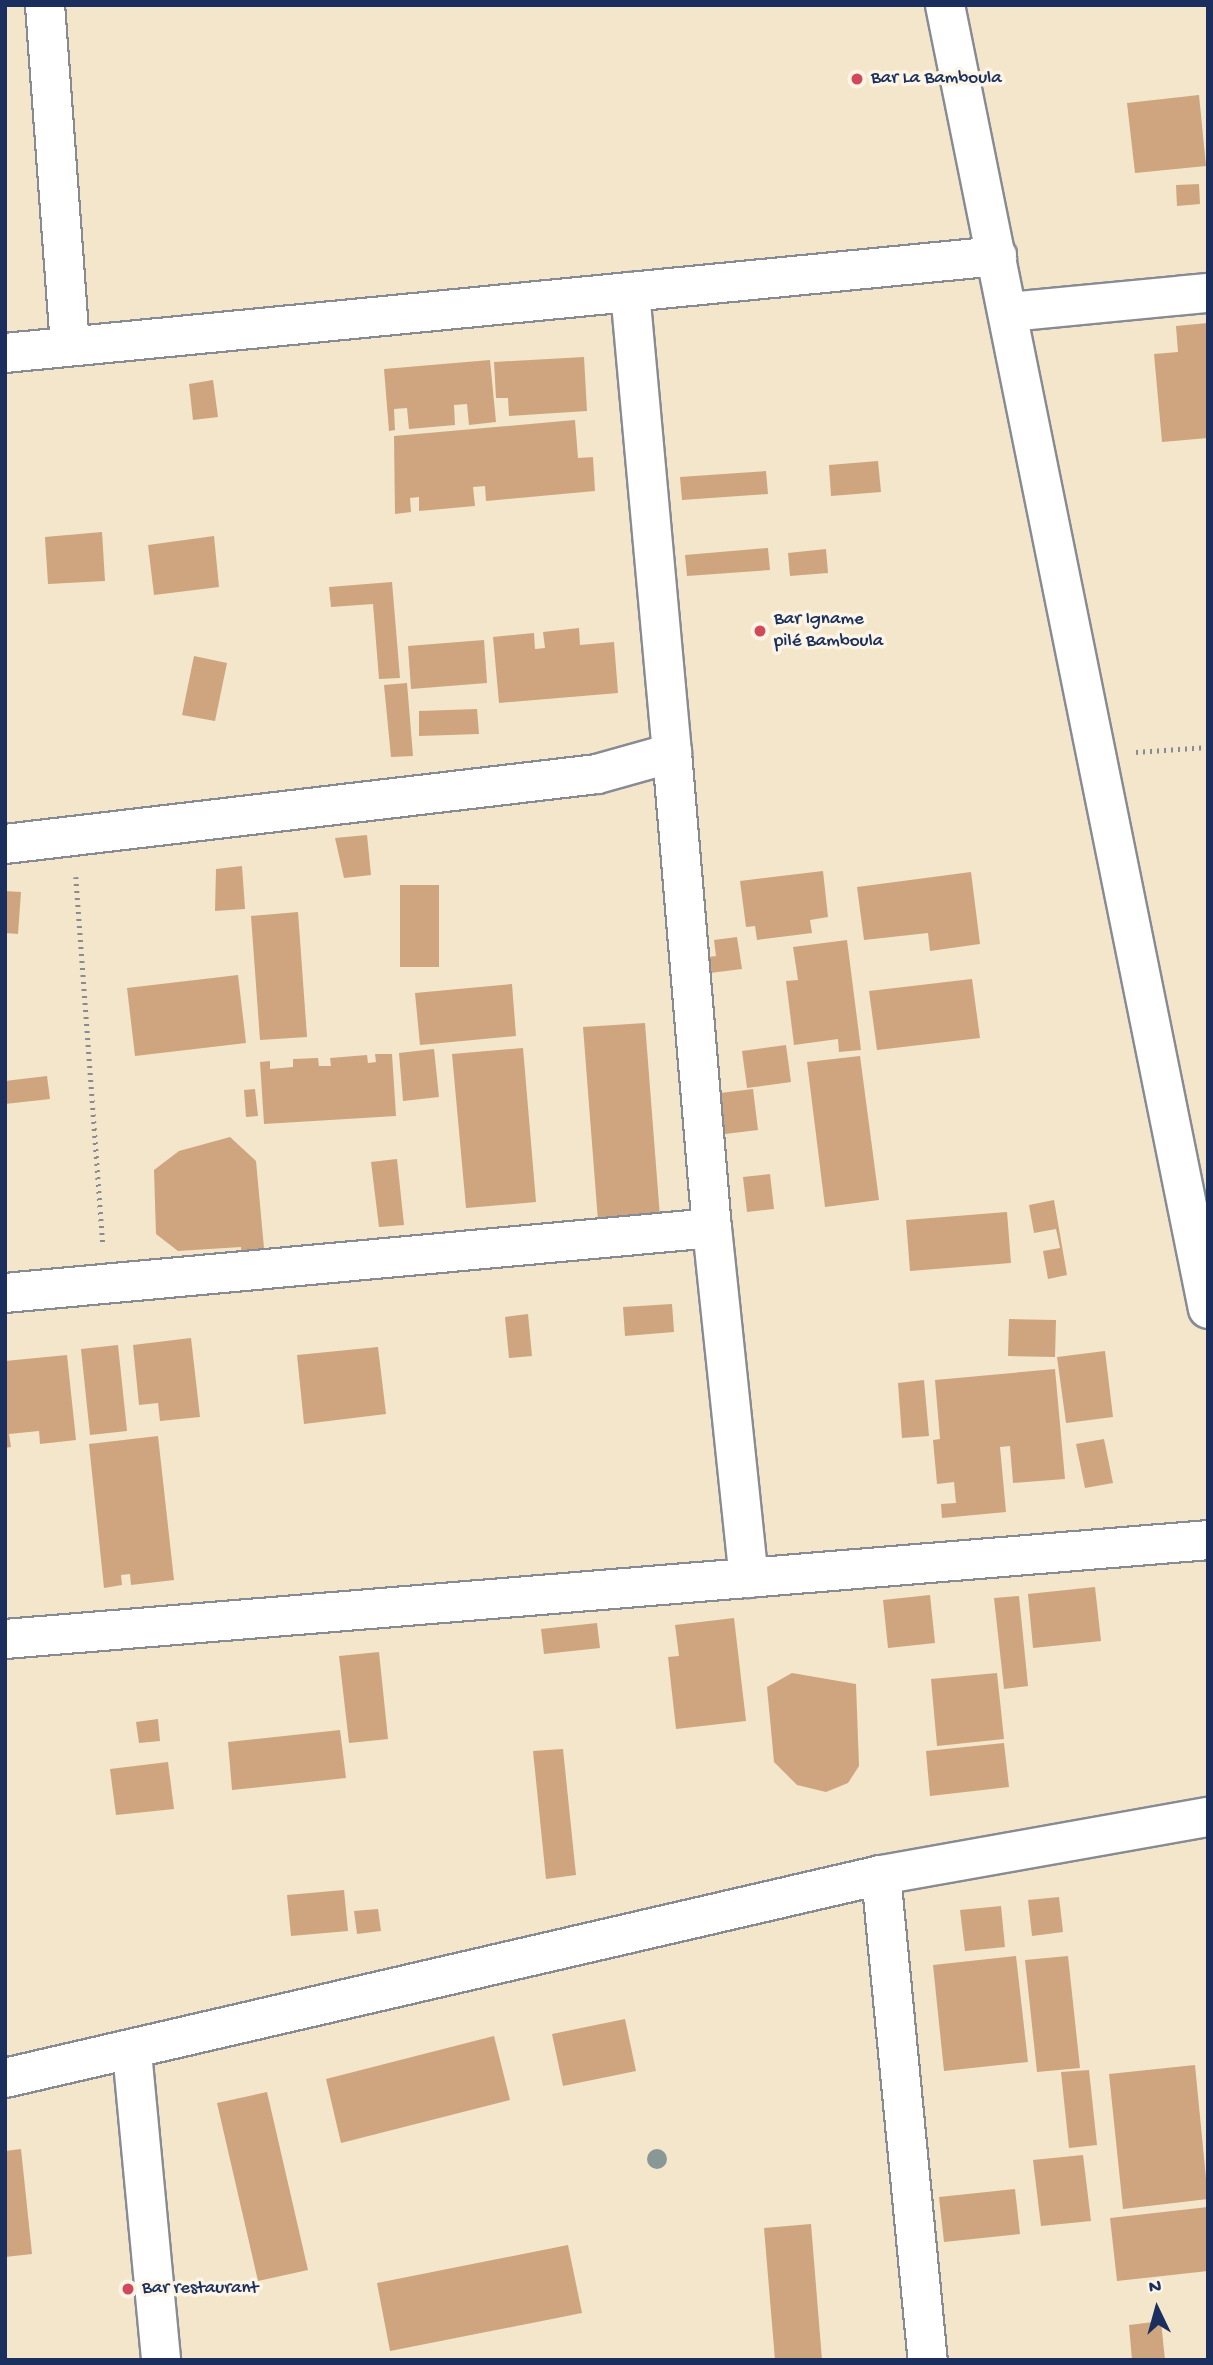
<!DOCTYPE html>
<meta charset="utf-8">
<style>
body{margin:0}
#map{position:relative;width:1213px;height:2365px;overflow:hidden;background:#f4e6cb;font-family:"Gochi Hand",sans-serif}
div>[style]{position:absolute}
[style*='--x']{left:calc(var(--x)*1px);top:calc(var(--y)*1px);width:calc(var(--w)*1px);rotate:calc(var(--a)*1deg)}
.building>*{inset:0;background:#cea57e}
.path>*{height:4.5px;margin-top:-2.25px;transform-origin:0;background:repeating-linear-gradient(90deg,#888a94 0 2px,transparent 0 7px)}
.roads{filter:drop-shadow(2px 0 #888a94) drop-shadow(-2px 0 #888a94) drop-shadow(0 2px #888a94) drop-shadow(0 -2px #888a94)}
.minor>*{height:38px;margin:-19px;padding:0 19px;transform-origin:19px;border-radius:19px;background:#fff}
.trees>*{width:20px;height:20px;margin:-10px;border-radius:50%;background:#899797}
.dots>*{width:19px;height:19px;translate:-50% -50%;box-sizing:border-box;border:4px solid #fcf5e5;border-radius:50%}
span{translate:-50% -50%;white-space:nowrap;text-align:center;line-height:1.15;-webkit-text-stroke:7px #fcf5e5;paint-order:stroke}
.poi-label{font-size:19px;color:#1b2f5e}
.left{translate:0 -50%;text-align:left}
.frame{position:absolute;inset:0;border:7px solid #1b2f5e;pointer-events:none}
.north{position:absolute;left:1122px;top:2274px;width:70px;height:70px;-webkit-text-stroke:5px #fcf5e5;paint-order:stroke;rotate:355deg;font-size:19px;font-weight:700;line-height:28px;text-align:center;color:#1b2f5e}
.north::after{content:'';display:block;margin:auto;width:24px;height:32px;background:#1b2f5e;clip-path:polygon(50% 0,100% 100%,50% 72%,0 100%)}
</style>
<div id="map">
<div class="building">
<div style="clip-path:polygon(1199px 95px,1206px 166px,1135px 173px,1127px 103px)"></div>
<div style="clip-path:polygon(1199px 184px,1200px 204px,1177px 206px,1176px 185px)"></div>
<div style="clip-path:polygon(1208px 323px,1208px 438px,1162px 442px,1154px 354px,1178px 352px,1176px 326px)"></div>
<div style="clip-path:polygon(584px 357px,587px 411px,509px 416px,508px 398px,496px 398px,494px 362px)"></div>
<div style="clip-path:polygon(490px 360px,496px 422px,469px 425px,467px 404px,454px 405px,455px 425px,409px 429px,407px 408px,394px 409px,395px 430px,389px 431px,384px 369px)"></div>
<div style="clip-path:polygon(213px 380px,218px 417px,193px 420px,189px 384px)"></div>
<div style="clip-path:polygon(575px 420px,578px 458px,593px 457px,595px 491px,486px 501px,485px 486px,473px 487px,475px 506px,419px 511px,419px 497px,410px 498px,411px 512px,395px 514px,394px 436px)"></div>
<div style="clip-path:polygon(878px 461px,881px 492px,831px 496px,829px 465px)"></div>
<div style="clip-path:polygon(766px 471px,768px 494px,682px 500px,680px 477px)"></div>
<div style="clip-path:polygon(102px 532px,105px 581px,48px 584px,45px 537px)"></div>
<div style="clip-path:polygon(214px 536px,219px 587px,154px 595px,148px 545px)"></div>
<div style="clip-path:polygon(768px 548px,770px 570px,687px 576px,685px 555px)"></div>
<div style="clip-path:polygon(826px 549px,828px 573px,790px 576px,788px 553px)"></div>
<div style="clip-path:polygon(392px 582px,400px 678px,379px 679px,373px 604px,331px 607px,329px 587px)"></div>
<div style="clip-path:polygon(579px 628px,580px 645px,614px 642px,618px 693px,499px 703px,493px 637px,534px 633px,535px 649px,545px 648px,543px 632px)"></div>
<div style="clip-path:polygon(484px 640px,487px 683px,411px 689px,408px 646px)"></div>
<div style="clip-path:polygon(194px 656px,227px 663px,215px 721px,182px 715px)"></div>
<div style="clip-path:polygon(407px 683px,413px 756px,391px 757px,384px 685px)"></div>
<div style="clip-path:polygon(477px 709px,479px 734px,419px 736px,419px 711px)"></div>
<div style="clip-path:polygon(367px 835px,371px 875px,344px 878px,335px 838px)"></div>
<div style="clip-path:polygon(242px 866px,245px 909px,215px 911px,216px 869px)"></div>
<div style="clip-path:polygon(823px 871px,828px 917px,810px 920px,812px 933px,757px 940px,755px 926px,746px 927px,740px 881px)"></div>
<div style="clip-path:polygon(971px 872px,980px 944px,930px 951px,928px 933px,864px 940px,857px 887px)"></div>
<div style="clip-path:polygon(400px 885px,439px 885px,439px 967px,400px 967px)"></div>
<div style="clip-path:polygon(5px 891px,21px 892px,18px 934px,5px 933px)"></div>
<div style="clip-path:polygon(298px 912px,307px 1037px,260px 1040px,251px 916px)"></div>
<div style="clip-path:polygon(737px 937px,742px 969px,710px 973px,708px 957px,716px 956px,714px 940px)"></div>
<div style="clip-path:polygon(847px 940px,861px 1050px,839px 1052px,838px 1039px,794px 1045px,786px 981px,798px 980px,793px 947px)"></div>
<div style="clip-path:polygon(238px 975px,246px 1043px,135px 1056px,127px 988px)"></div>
<div style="clip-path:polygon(972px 979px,980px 1038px,877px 1050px,869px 991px)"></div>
<div style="clip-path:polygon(512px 984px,516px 1036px,420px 1045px,415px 993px)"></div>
<div style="clip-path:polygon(645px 1023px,660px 1217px,598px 1221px,583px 1027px)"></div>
<div style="clip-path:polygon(786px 1045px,791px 1082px,747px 1088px,742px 1051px)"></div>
<div style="clip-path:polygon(523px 1048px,536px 1202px,466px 1208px,452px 1054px)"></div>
<div style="clip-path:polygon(434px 1049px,439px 1097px,403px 1101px,399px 1053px)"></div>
<div style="clip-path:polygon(375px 1054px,392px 1054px,396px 1116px,264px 1124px,260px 1062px,270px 1061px,270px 1069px,293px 1067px,293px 1059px,318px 1058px,319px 1066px,331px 1066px,330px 1058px,367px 1055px,368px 1063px,376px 1062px)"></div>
<div style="clip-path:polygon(860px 1056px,879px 1200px,825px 1207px,807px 1062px)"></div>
<div style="clip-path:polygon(47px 1076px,50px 1099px,5px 1104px,5px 1081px)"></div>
<div style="clip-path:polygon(255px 1089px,258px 1116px,246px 1117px,244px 1090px)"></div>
<div style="clip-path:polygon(753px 1089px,758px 1130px,717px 1135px,712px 1094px)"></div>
<div style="clip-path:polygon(230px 1137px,256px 1161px,265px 1259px,242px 1260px,241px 1247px,178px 1251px,156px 1234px,154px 1170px,179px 1151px)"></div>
<div style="clip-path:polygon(397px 1159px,404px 1225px,379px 1227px,371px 1162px)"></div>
<div style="clip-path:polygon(770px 1174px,774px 1209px,747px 1212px,743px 1177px)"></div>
<div style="clip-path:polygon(1054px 1200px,1067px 1275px,1048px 1279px,1043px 1251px,1060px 1248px,1056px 1229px,1034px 1233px,1029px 1205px)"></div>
<div style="clip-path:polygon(1007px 1212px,1011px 1263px,910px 1271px,906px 1220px)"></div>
<div style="clip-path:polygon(672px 1304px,674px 1332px,625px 1336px,623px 1307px)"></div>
<div style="clip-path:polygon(528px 1314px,532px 1356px,509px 1358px,505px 1317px)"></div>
<div style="clip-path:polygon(1009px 1319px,1056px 1320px,1055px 1357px,1008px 1356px)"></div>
<div style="clip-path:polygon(191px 1338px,200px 1417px,160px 1421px,158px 1403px,139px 1405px,133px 1345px)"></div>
<div style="clip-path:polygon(118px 1345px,127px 1431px,90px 1435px,81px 1349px)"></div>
<div style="clip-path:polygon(378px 1347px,386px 1414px,304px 1424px,297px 1355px)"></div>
<div style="clip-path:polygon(1105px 1351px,1113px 1417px,1066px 1423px,1057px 1357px)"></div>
<div style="clip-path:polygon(67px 1355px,76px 1440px,40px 1444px,39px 1431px,9px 1434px,11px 1447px,5px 1448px,5px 1361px)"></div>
<div style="clip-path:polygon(1055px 1369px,1065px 1479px,1013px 1483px,1010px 1446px,1000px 1447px,1006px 1512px,942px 1518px,941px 1504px,956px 1503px,954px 1482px,937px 1484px,933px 1440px,940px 1439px,935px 1380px)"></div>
<div style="clip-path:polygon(924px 1380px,929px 1436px,902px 1438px,898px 1383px)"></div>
<div style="clip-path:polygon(158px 1436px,174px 1580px,131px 1585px,130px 1574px,121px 1575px,122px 1585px,104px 1588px,89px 1444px)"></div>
<div style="clip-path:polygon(1104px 1439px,1113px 1483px,1085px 1488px,1076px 1444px)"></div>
<div style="clip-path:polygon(1095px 1587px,1101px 1641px,1033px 1648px,1028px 1594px)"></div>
<div style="clip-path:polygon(930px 1595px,935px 1643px,888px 1648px,883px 1600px)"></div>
<div style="clip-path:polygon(1019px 1596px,1028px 1686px,1004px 1689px,994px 1598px)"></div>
<div style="clip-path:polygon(734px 1618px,746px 1721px,676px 1729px,668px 1657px,679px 1656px,675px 1625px)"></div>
<div style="clip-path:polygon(597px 1623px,600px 1648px,544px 1654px,541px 1629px)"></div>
<div style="clip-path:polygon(379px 1652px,388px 1739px,349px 1743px,339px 1656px)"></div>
<div style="clip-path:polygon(792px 1673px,856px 1684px,859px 1766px,848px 1783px,826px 1792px,797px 1785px,774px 1762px,767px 1687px)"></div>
<div style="clip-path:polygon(997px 1673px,1004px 1739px,937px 1746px,931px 1679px)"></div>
<div style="clip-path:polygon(158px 1719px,160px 1741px,139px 1743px,136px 1722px)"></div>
<div style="clip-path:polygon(340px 1730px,346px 1778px,232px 1790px,228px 1742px)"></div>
<div style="clip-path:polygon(1004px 1743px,1009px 1787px,930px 1796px,926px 1751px)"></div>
<div style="clip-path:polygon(563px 1749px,576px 1875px,546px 1879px,533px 1751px)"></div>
<div style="clip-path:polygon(168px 1762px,174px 1809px,116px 1815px,110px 1769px)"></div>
<div style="clip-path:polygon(344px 1890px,348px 1931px,291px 1936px,287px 1895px)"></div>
<div style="clip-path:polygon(1059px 1897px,1063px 1932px,1032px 1936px,1028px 1900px)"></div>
<div style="clip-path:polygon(1001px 1906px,1005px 1947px,965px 1951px,960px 1910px)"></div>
<div style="clip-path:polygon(378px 1909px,381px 1931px,357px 1934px,354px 1911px)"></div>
<div style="clip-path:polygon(1016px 1956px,1028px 2062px,944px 2071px,933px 1965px)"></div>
<div style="clip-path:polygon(1068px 1956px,1080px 2068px,1037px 2072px,1025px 1960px)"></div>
<div style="clip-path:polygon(625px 2019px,636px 2071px,563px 2086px,552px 2034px)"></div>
<div style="clip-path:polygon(494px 2036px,510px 2100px,341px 2143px,326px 2079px)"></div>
<div style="clip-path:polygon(1195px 2065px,1208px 2199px,1123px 2209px,1109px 2074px)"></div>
<div style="clip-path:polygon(1089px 2070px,1097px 2145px,1069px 2148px,1061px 2072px)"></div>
<div style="clip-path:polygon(267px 2092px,308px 2270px,258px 2281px,217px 2103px)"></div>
<div style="clip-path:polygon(21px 2149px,32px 2254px,5px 2257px,5px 2151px)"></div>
<div style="clip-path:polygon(1083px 2155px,1091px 2221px,1041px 2226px,1033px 2160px)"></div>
<div style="clip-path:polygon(1015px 2189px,1020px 2234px,944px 2242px,939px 2197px)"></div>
<div style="clip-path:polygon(1208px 2207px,1208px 2271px,1117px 2281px,1110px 2218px)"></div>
<div style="clip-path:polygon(811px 2224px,822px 2360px,775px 2360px,764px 2228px)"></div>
<div style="clip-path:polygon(568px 2245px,582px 2313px,390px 2351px,377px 2283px)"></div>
<div style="clip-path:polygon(1161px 2321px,1165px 2360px,1132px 2360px,1129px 2325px)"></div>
</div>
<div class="path">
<div style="--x:1136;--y:752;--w:72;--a:-4"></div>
<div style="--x:76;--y:877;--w:366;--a:85.8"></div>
</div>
<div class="roads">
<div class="minor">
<div style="--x:45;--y:5;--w:342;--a:85.8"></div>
<div style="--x:945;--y:5;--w:1330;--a:78.6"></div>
<div style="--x:1009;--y:312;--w:200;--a:-5.5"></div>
<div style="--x:5;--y:353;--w:997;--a:-5.58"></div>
<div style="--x:672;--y:753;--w:477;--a:85.2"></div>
<div style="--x:712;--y:1228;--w:352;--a:84"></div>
<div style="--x:5;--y:844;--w:596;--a:-6.74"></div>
<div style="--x:597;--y:774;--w:78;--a:-15.6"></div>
<div style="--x:672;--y:753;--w:463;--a:-95.2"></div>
<div style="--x:5;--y:1293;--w:710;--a:-5.25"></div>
<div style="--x:5;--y:1639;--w:1207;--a:-4.7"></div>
<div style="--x:881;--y:1875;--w:487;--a:84.5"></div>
<div style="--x:132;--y:2052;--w:309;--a:84.6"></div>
<div style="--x:5;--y:2078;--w:899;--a:-13.05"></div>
<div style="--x:881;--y:1875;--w:332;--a:-10.1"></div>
</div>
</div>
<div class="trees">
<div style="left:657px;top:2159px"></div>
</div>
<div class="dots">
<div style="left:857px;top:79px;background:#d1495b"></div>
<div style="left:760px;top:631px;background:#d1495b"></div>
<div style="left:128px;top:2289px;background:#d1495b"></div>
</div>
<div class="poi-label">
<span class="left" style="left:871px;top:79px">Bar La Bamboula</span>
<span class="left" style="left:774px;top:631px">Bar Igname<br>pilé Bamboula</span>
<span class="left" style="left:142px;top:2289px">Bar restaurant</span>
</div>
<div class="frame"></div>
<div class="north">N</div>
</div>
